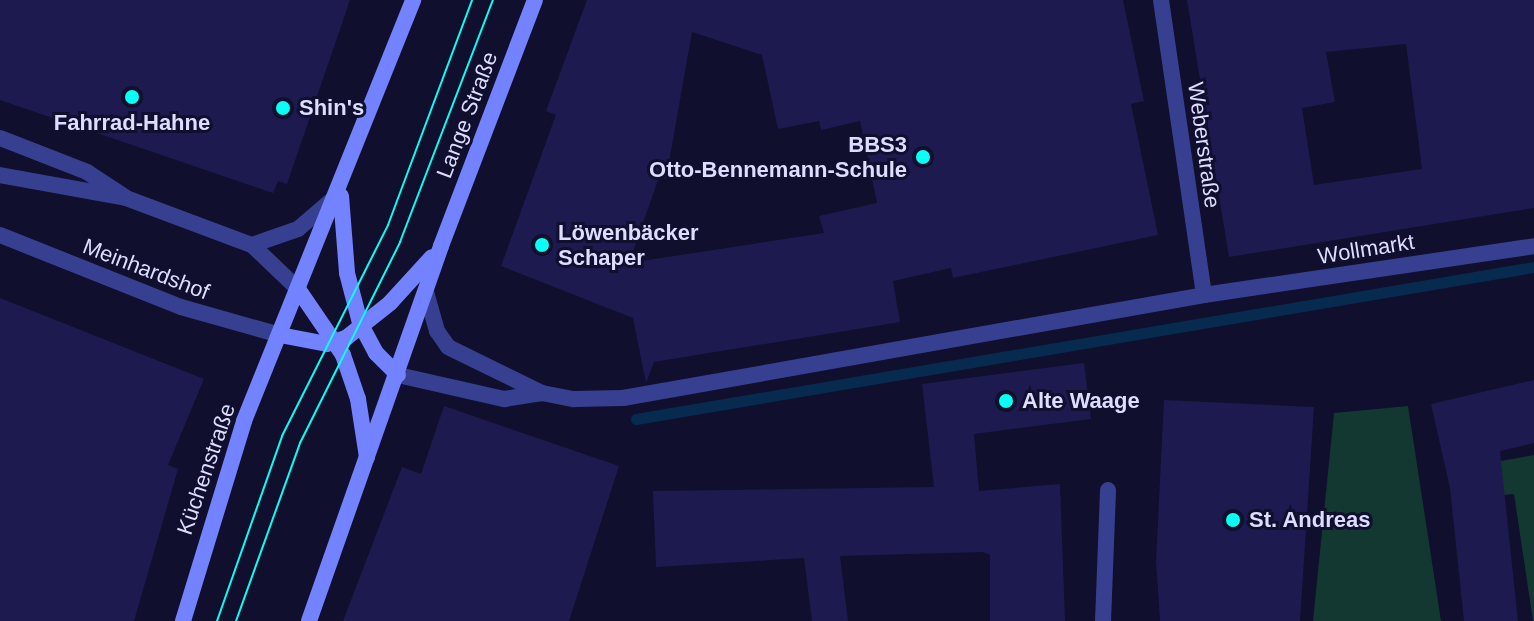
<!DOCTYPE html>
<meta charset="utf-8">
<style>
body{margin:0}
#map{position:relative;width:1534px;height:621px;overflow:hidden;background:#100f2d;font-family:Helvetica,sans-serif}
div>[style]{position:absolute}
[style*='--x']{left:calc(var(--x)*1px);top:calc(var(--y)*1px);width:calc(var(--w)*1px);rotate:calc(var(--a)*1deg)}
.green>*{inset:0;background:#123831}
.stream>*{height:11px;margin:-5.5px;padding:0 5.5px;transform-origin:5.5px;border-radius:5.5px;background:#062b4f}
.building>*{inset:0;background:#1d1a50}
.minor>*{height:16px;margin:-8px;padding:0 8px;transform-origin:8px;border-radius:8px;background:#374090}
.secondary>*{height:16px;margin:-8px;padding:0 8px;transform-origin:8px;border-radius:8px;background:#7383ff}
.tram>*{height:2px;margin:-1px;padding:0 1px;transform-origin:1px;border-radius:1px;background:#08fff5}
.dots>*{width:22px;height:22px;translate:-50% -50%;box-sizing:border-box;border:4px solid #100f2d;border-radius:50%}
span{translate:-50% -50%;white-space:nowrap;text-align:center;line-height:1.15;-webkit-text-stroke:6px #100f2d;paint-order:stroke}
.poi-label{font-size:22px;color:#dcddff;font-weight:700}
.left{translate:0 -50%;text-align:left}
.right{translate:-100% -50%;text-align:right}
.street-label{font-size:22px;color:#dcddff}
</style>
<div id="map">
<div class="green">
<div style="clip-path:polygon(1408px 406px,1441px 621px,1313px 621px,1334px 413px)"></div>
<div style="clip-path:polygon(1534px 455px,1534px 621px,1533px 621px,1514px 494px,1484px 497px,1479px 465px)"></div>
</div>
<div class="stream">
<div style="--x:636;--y:419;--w:911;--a:-9.61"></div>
</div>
<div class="building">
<div style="clip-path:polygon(0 0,350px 0,287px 184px,278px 181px,273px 193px,0 100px)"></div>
<div style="clip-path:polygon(evenodd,587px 0,1123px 0,1144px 101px,1131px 104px,1158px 235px,953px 278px,951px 268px,893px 281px,900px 322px,654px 362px,646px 383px,633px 318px,501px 266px,556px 115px,546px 111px,587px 0,692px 32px,762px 55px,778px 129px,819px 121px,821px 130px,860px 121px,877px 203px,819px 216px,824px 233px,629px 263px,659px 177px,666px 179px,692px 32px)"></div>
<div style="clip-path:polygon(evenodd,1187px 0,1534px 0,1534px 208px,1229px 257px,1187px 0,1406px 44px,1422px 169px,1314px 185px,1302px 108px,1335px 102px,1326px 52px,1406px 44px)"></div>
<div style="clip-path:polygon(0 298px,204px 379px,168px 465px,178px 469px,134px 621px,0 621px)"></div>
<div style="clip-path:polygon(1084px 363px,1091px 419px,974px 434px,979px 491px,1060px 484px,1065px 621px,990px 621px,990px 555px,983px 552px,840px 556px,848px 621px,812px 621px,804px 558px,656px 567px,653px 491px,934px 487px,922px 384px)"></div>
<div style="clip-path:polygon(1534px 380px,1534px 443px,1500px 451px,1518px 621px,1464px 621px,1450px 488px,1431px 404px)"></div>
<div style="clip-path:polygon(1164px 400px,1314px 407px,1300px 621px,1160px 621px,1156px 561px)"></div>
<div style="clip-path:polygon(444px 406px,619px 466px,569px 621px,343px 621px,402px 467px,421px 474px)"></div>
</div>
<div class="minor">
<div style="--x:1161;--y:0;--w:298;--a:81.7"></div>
<div style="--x:0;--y:138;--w:93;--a:21.3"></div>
<div style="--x:87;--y:172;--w:45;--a:33.3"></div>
<div style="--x:0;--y:175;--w:128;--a:10.3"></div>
<div style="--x:126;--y:198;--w:134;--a:20.5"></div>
<div style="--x:252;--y:245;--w:64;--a:43.7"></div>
<div style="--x:0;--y:235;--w:195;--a:21.7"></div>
<div style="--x:181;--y:307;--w:103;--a:15.8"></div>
<div style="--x:252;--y:245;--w:49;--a:-19.2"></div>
<div style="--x:298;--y:229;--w:48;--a:-40.7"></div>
<div style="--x:426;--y:292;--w:41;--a:74.2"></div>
<div style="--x:437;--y:331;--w:19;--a:55"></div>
<div style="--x:448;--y:347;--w:105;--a:26.1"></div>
<div style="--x:398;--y:375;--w:109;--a:12.8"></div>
<div style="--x:504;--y:399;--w:38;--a:-9"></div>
<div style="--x:542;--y:393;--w:33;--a:11"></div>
<div style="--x:574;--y:399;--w:49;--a:-1.2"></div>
<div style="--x:623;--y:398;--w:590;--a:-10.05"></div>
<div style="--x:1204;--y:295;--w:334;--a:-8.4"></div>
<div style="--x:1103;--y:621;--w:131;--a:-87.8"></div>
</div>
<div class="secondary">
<div style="--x:341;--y:196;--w:77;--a:85.5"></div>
<div style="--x:347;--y:273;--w:52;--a:75.4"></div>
<div style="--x:360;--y:323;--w:34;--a:62"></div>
<div style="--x:376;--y:353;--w:31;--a:45"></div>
<div style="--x:298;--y:289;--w:80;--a:55.7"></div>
<div style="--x:343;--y:355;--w:46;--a:71.2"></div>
<div style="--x:358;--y:399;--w:59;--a:81.2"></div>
<div style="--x:280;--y:335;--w:48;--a:10.8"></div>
<div style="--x:327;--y:344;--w:20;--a:-18"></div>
<div style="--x:346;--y:338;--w:56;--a:-38.5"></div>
<div style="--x:390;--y:303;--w:62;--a:-47.6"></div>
<div style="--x:183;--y:621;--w:209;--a:-73"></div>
<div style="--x:244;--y:421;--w:454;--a:-68.1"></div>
<div style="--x:309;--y:621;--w:398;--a:-70.6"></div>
<div style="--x:441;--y:246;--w:263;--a:-69.1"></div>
</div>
<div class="tram">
<div style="--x:217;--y:621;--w:196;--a:-70.6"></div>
<div style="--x:282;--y:436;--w:236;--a:-63.3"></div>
<div style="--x:388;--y:225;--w:240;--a:-69.5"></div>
<div style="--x:236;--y:621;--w:189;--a:-70.2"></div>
<div style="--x:300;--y:443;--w:225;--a:-63.5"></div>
<div style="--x:400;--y:242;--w:259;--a:-69"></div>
</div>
<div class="dots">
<div style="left:132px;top:97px;background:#08fff5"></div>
<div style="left:283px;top:108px;background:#08fff5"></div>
<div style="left:923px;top:157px;background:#08fff5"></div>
<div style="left:542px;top:245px;background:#08fff5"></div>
<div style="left:1006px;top:401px;background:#08fff5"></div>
<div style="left:1233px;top:520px;background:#08fff5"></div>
</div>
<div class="poi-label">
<span class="left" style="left:299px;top:108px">Shin's</span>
<span style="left:132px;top:123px">Fahrrad-Hahne</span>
<span class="right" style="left:907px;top:157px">BBS3<br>Otto-Bennemann-Schule</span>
<span class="left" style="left:558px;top:245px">Löwenbäcker<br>Schaper</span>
<span class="left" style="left:1022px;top:401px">Alte Waage</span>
<span class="left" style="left:1249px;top:520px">St. Andreas</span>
</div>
<div class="street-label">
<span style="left:467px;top:115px;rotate:-69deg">Lange Straße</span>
<span style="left:1204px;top:145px;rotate:82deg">Weberstraße</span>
<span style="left:1366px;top:249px;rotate:-9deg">Wollmarkt</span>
<span style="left:146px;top:269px;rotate:21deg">Meinhardshof</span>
<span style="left:206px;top:469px;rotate:-71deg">Küchenstraße</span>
</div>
</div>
